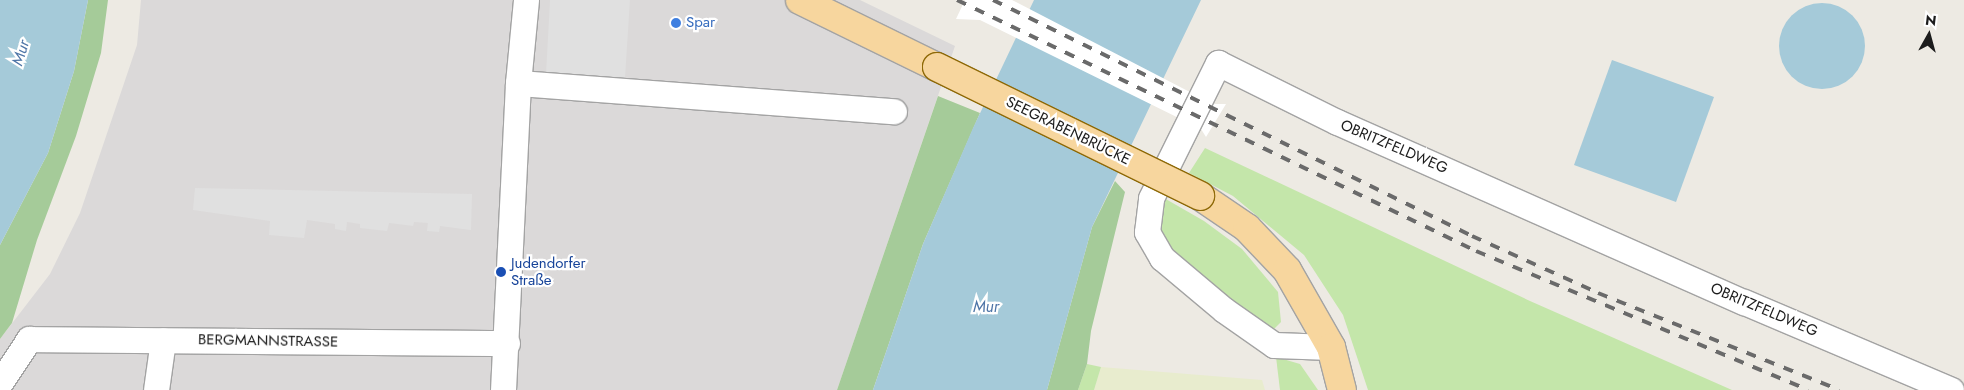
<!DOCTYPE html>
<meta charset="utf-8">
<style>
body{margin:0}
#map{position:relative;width:1964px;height:390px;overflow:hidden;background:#edeae3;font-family:Jost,sans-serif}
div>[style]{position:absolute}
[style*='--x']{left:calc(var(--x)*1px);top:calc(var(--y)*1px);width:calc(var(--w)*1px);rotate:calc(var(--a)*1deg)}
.residential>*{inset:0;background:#dbd9d9}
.farmland>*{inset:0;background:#e8ecce}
.grass>*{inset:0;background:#c4e6aa}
.forest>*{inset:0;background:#a5cb99}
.parking>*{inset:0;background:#e0e0e0}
.water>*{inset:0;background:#a5cad9}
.round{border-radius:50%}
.pier>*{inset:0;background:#fff}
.roads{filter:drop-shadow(1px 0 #a3a3a3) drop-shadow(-1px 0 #a3a3a3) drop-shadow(0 1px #a3a3a3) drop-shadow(0 -1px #a3a3a3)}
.minor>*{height:25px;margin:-12.5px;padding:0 12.5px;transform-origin:12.5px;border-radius:12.5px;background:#fff}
.major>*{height:28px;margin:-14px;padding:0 14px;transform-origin:14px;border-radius:14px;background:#f7d69e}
.rail>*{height:4px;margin-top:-2px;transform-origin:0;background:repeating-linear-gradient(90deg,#6a6a6a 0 10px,transparent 0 20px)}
.bridges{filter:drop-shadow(1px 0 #8e6907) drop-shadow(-1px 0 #8e6907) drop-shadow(0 1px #8e6907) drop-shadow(0 -1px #8e6907)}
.major-bridge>*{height:28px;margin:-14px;padding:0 14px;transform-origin:14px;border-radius:14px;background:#f7d69e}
.dots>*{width:14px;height:14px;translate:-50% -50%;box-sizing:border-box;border:2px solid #fff;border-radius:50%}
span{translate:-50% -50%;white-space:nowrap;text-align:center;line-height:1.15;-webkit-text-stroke:4.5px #fff;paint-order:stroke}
.shop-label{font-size:15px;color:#366cbe}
.left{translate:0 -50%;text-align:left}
.street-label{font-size:15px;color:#1c1c1c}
.transit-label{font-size:15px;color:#164399}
.water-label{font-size:16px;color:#4e75a7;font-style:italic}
.north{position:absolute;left:1904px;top:10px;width:50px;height:50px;-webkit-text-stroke:4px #fff;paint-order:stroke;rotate:7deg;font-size:14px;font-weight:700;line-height:20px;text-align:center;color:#1c1c1c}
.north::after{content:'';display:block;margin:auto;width:18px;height:22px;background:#1c1c1c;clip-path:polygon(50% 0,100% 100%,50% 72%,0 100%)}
</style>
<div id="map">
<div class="residential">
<div style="clip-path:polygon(141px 0,860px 0,955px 46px,837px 390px,0 390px,0 339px,50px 274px,80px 213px,137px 45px)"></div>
</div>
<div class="farmland">
<div style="clip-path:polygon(1101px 367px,1262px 380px,1265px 390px,1094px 390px)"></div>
</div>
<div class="grass">
<div style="clip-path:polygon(1205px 148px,1530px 301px,1732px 390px,1368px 390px,1343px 315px,1304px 255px,1233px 196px,1189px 173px)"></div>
<div style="clip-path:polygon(1164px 198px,1204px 221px,1242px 249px,1278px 292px,1281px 322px,1271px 332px,1165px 248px,1159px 221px)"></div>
<div style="clip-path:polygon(1276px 357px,1300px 364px,1318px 390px,1280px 390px)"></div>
<div style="clip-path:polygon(1087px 364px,1101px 367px,1094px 390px,1078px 390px)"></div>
</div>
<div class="forest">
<div style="clip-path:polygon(88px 0,108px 0,101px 53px,76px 136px,37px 240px,12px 323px,0 339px,0 245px,48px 153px,74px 71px)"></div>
<div style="clip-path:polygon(938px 96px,980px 113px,923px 244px,873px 390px,837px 390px)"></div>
<div style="clip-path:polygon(1115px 181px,1125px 192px,1091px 331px,1087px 364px,1078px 390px,1047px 390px,1092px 227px)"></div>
</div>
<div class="parking">
<div style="clip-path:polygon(550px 0,630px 0,625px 79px,546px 73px)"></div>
<div style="clip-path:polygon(195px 188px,472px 194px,471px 230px,440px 226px,439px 232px,427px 231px,428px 223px,414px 222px,413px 226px,389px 223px,387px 231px,360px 228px,360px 224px,347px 222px,346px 231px,335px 229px,335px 224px,307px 220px,304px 238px,269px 235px,270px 221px,193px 210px)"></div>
</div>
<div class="water">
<div style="clip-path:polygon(0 0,88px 0,74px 71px,48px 153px,0 245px)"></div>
<div style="clip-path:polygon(1034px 0,1201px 0,1092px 227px,1047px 390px,873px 390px,923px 244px,973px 128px)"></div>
<div class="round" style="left:1779px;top:3px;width:86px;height:86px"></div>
<div style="clip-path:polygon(1612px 60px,1714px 97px,1676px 202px,1574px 165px)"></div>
</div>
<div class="pier">
<div style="clip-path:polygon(965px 0,1012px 0,1213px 104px,1226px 104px,1206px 137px,1201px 129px,980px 20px,956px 19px)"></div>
</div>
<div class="roads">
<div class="minor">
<div style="--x:518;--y:83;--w:377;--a:4.3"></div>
<div style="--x:1331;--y:347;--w:57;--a:-178"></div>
<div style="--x:1274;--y:345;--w:61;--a:-145"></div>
<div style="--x:1224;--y:310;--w:81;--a:-140"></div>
<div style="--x:1162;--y:258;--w:30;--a:-120"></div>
<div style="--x:1147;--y:232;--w:34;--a:-83"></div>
<div style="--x:1151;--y:198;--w:151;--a:-63.6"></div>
<div style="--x:1218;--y:63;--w:133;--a:26.4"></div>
<div style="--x:1337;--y:122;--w:445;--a:23.9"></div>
<div style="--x:1744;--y:302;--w:225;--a:23"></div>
<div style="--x:0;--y:383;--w:53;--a:-56.6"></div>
<div style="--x:29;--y:339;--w:478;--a:0.5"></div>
<div style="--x:156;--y:390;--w:50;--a:-82"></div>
<div style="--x:503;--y:390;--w:307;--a:-87.2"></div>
<div style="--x:518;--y:83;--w:83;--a:-84.5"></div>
</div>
<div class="major">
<div style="--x:800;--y:0;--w:153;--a:26.1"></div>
<div style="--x:1200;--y:196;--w:57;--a:34.2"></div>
<div style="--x:1247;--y:228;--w:58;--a:46.4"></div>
<div style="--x:1287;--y:270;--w:89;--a:60.3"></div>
<div style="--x:1331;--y:347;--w:44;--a:75.7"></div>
</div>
</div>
<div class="rail">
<div style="--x:957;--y:0;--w:577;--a:25.81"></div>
<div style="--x:1476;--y:251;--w:360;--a:22.7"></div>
<div style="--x:993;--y:0;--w:534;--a:26.23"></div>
<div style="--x:1472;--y:236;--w:138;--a:24.3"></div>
<div style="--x:1598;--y:293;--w:260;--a:21.9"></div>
</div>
<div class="bridges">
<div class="major-bridge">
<div style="--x:937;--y:67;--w:293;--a:26.1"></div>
</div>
</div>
<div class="dots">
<div style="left:676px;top:23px;background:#3f7fe0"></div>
<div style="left:501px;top:272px;background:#1a4fb4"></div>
</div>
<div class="shop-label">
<span class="left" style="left:686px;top:23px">Spar</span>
</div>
<div class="street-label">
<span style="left:1068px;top:131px;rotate:26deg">SEEGRABENBRÜCKE</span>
<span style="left:1394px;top:147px;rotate:23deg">OBRITZFELDWEG</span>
<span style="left:1764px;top:310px;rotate:23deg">OBRITZFELDWEG</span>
<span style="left:268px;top:341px;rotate:1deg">BERGMANNSTRASSE</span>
</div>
<div class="transit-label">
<span class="left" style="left:511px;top:272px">Judendorfer<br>Straße</span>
</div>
<div class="water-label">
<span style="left:21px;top:53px;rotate:-73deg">Mur</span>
<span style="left:986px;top:307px">Mur</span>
</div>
<div class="north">N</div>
</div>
